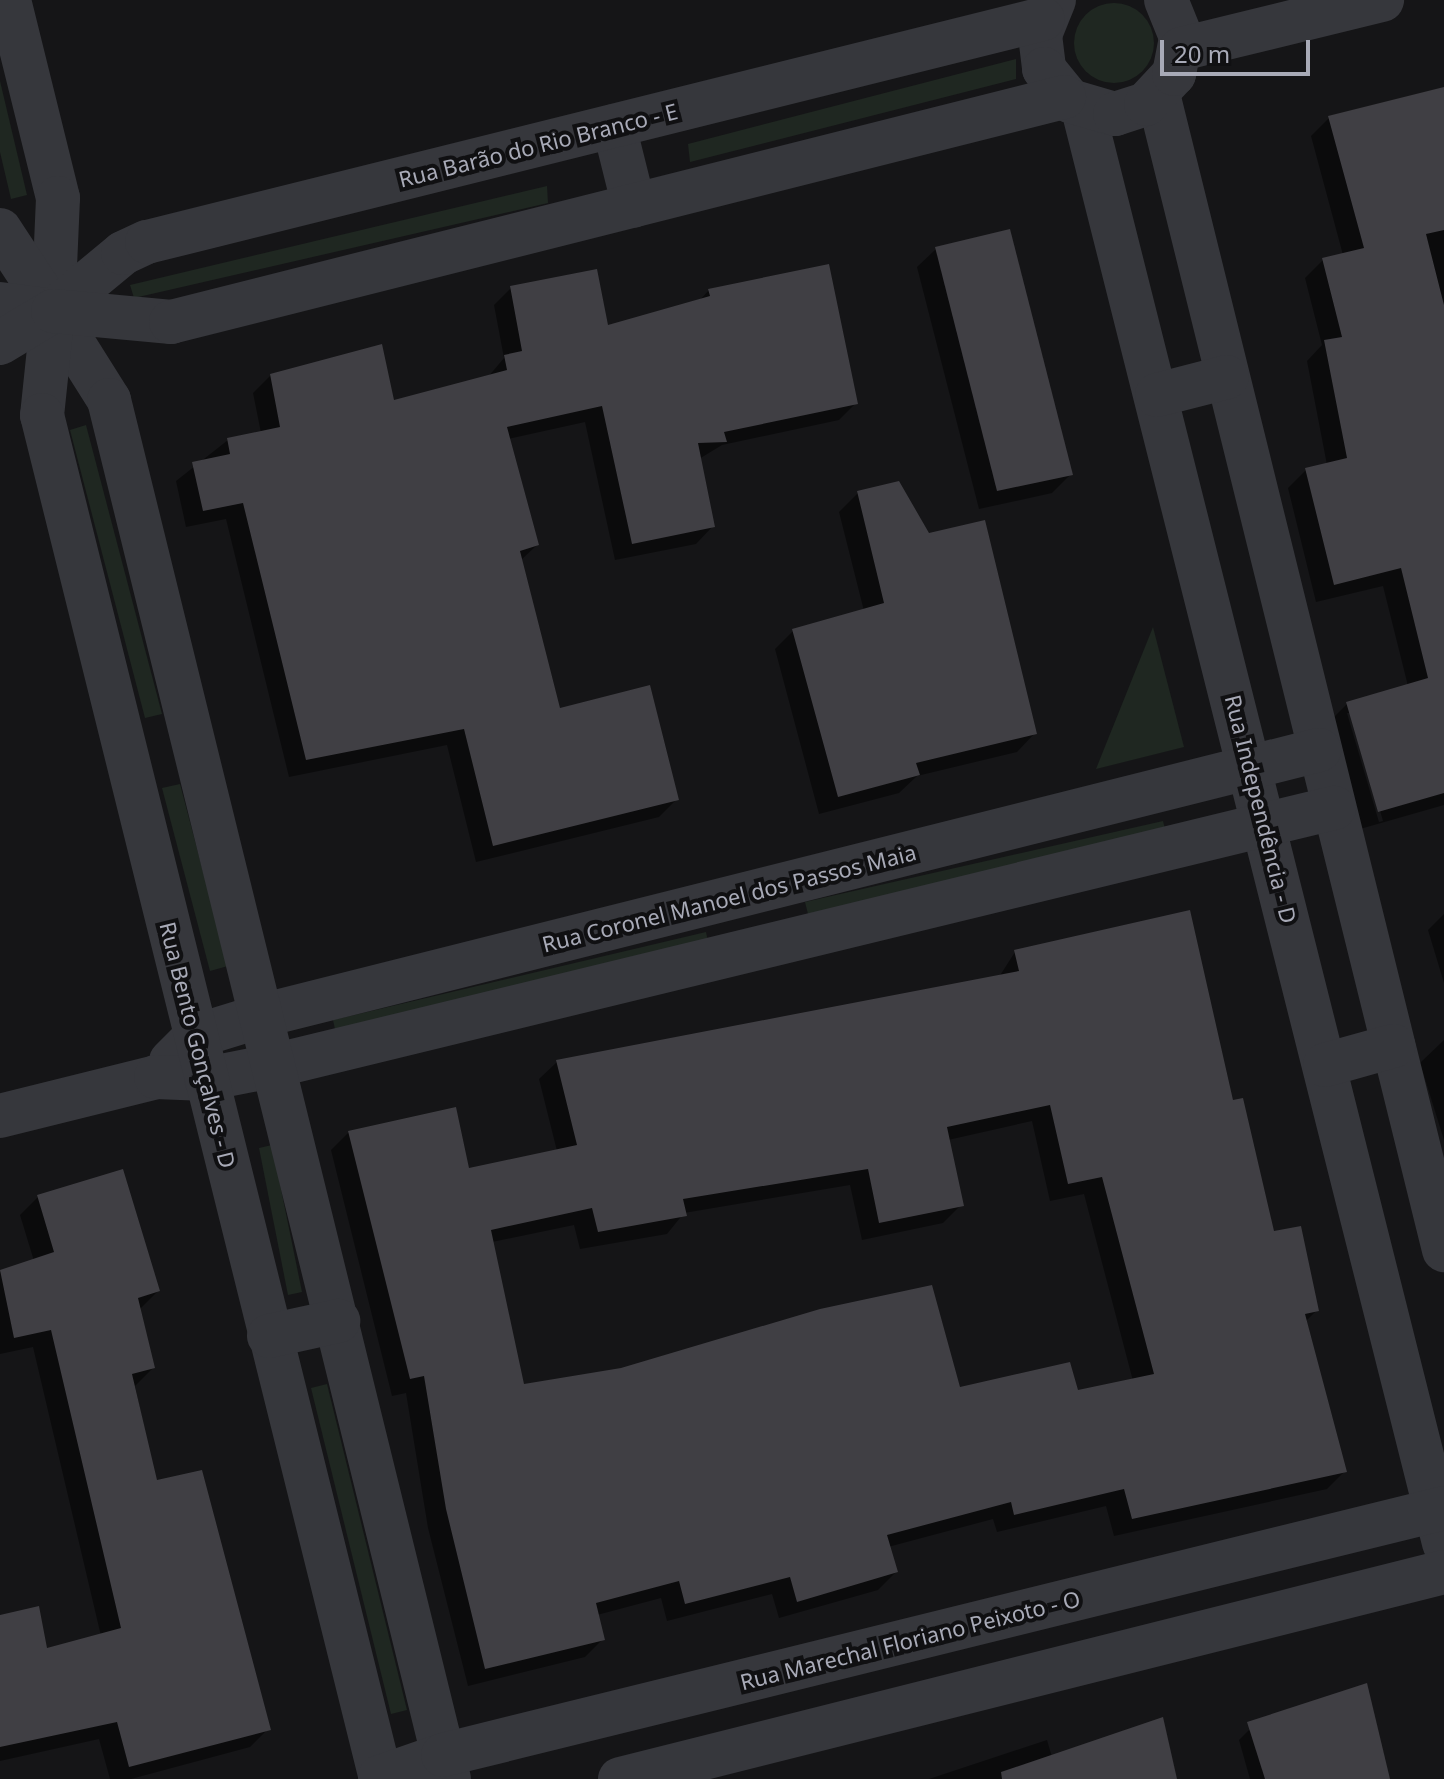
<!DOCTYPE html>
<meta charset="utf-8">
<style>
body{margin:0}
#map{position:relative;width:1444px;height:1779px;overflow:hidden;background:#151517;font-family:"Noto Sans",sans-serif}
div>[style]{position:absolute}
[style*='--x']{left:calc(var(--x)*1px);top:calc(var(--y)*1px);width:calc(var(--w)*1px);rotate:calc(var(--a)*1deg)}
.green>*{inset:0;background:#1f2721}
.round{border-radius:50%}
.shadow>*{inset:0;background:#0007}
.building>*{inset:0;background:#403f44}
.minor>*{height:44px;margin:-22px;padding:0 22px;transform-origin:22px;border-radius:22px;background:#36373c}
.tertiary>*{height:44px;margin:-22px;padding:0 22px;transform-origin:22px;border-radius:22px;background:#36373c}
span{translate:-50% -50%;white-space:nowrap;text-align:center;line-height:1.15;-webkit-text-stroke:8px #101012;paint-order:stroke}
.street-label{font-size:22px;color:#a8aab7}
.scale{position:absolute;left:1160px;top:40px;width:150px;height:36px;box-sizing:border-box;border:4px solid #a8aab7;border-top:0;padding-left:10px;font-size:24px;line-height:28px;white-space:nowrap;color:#a8aab7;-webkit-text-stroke:6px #101012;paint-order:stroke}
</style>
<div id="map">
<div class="green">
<div class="round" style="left:1074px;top:3px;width:80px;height:80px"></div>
<div style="clip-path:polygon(1016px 59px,1016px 79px,690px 162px,688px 144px)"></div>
<div style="clip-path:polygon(0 81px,27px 195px,11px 199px,0 152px)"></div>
<div style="clip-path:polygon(547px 186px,548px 203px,134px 298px,130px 285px)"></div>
<div style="clip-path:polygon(86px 425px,162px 714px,145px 718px,70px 430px)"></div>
<div style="clip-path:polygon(1153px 627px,1184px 747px,1096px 769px)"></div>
<div style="clip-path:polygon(180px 784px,228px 966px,210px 971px,162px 788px)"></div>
<div style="clip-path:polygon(1163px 821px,1167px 837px,809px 918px,805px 902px)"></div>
<div style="clip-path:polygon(706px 932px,709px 946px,336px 1034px,333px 1020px)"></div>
<div style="clip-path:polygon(272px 1145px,302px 1292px,288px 1295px,259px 1148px)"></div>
<div style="clip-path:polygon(327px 1384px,407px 1710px,391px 1714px,311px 1388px)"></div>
</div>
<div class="shadow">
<div style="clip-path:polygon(evenodd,1444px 89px,1444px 805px,1360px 829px,1329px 722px,1347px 704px,1408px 686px,1383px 586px,1316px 602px,1288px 488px,1306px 470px,1327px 465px,1307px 361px,1322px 345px,1305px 278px,1323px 260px,1343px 255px,1311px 136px,1329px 118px,1444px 89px,1347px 713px,1352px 713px,1383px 821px,1379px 822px,1347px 713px)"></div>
<div style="clip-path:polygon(936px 249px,1070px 475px,1052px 493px,979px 509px,917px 267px)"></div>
<div style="clip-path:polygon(511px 288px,606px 327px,699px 301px,709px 290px,856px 403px,839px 420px,722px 445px,699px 459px,713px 526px,696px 544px,615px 560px,585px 422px,508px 439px,537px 545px,520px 561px,558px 710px,676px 800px,659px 817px,476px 862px,447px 745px,289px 777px,226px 519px,186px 527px,176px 481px,228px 440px,261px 433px,253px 393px,271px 375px,392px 403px,488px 377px,504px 358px,494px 305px)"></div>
<div style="clip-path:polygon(858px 493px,1035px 733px,1017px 752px,917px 776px,899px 793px,819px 814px,775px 649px,793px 631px,864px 611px,839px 512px)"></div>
<div style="clip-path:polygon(1444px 914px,1444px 983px,1428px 930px)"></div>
<div style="clip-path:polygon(evenodd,1015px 952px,1232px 1103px,1272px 1234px,1317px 1310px,1305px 1322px,1345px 1471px,1327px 1489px,1114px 1536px,1106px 1506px,997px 1532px,993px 1519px,888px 1547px,896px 1572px,878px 1590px,779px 1618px,772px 1594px,667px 1621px,661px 1598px,597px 1615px,603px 1639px,585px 1657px,468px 1686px,428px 1528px,406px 1393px,392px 1396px,331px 1150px,349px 1132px,468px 1170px,557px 1151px,539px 1079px,557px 1062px,999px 977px,1015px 952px,1032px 1121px,1050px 1201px,1084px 1194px,1133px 1381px,1077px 1393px,523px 1386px,492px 1242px,574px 1225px,580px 1249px,667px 1234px,684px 1213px,850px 1185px,862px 1240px,943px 1223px,961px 1205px,948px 1140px,1032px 1121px)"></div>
<div style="clip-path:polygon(1444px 1040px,1444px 1140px,1420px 1063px)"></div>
<div style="clip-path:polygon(38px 1197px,158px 1291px,139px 1310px,153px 1368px,135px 1386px,156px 1483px,268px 1729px,250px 1747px,131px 1779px,110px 1779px,99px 1739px,0 1761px,0 1618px,46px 1651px,101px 1636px,33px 1347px,0 1354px,0 1272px,34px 1261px,20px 1215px)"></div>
<div style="clip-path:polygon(1258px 1721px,1388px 1779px,1250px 1779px,1239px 1740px)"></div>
<div style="clip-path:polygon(1047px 1740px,1052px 1757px,1175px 1779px,929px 1779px)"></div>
</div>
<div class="building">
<div style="clip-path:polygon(1444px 87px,1444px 230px,1426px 234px,1444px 305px,1444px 793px,1378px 812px,1346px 702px,1428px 678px,1401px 568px,1334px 585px,1305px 468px,1347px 458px,1324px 340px,1342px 337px,1322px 258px,1364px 248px,1328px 116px)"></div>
<div style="clip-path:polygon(1010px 229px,1073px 475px,997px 491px,935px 247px)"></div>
<div style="clip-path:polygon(829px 264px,858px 404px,724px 432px,727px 442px,698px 443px,715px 527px,632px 544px,602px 406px,507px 427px,539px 545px,520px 551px,560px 708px,650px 685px,679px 800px,493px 846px,464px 729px,306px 760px,243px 503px,203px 511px,192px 462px,230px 454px,227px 438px,280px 427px,270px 374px,382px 344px,394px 400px,507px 370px,504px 355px,522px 351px,510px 286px,597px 269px,608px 325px,710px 296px,708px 289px)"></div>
<div style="clip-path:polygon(899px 481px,929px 533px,985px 520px,1037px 734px,916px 763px,920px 775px,838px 797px,792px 629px,884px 603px,857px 491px)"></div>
<div style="clip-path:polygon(evenodd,1190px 910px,1233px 1100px,1243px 1098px,1274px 1231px,1301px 1226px,1319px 1311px,1305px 1314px,1347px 1472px,1132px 1519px,1124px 1489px,1014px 1515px,1011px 1502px,887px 1535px,898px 1572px,797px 1602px,790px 1577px,685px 1604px,679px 1581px,596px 1603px,605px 1640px,485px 1669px,446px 1509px,424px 1376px,410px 1379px,348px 1131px,456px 1107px,469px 1168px,577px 1145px,556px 1060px,1019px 971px,1014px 950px,1190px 910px,1050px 1105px,1068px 1184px,1102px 1177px,1154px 1374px,1078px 1390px,1070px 1362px,960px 1387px,932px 1285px,820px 1309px,621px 1368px,524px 1384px,491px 1230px,592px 1208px,598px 1232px,687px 1216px,683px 1199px,868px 1169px,879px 1223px,964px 1206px,947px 1127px,1050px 1105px)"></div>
<div style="clip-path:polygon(123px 1169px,160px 1291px,138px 1298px,155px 1368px,132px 1374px,157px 1480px,202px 1470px,271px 1730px,129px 1767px,117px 1722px,0 1747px,0 1615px,39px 1606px,47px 1648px,121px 1628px,51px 1330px,14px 1338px,0 1270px,54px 1252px,37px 1195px)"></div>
<div style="clip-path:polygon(1367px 1683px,1390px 1779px,1265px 1779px,1247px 1722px)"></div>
<div style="clip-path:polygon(1163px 1717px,1177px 1779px,1002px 1779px,1001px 1772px)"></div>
</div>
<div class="minor">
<div style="--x:1158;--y:94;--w:1191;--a:76.1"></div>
<div style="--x:1083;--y:109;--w:1479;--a:75.87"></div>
<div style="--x:1157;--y:395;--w:72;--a:-14.4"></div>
<div style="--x:171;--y:1061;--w:35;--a:-45"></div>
<div style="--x:196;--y:1036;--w:71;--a:-17.2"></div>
<div style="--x:264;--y:1015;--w:1088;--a:-14.1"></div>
<div style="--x:1325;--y:1065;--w:71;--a:-15.6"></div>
<div style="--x:0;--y:1116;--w:161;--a:-14"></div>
<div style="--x:156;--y:1077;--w:50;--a:2.3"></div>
<div style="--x:206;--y:1079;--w:72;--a:-11.2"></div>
<div style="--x:277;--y:1065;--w:1088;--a:-13.67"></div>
</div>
<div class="tertiary">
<div style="--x:9;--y:0;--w:204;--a:76.1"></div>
<div style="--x:58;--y:198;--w:113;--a:92.5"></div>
<div style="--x:53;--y:311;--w:105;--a:57.8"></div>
<div style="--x:109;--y:400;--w:1420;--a:76.15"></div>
<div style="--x:1054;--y:0;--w:38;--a:112"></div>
<div style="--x:1040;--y:35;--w:34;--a:83"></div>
<div style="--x:1044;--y:69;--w:41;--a:50.9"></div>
<div style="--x:1070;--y:101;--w:47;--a:16.1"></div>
<div style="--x:1115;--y:114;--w:33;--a:-18"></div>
<div style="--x:1146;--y:104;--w:41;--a:-47"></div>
<div style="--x:1174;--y:74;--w:38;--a:-79"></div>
<div style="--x:1181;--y:37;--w:40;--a:-112"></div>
<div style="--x:1181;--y:49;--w:207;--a:-13.7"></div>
<div style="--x:614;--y:126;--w:82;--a:76"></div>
<div style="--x:0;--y:230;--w:97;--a:56.8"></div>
<div style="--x:53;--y:311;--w:105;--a:96"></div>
<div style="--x:42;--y:415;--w:1405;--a:76.04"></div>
<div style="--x:0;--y:304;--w:53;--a:7.5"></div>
<div style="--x:53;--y:311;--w:91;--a:-39.6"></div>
<div style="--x:123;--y:253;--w:26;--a:-25"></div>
<div style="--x:147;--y:242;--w:923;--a:-13.98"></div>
<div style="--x:0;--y:343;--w:62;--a:-31.1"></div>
<div style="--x:53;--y:311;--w:119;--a:5.3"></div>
<div style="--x:171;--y:322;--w:921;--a:-14.14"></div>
<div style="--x:269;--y:1336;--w:71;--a:-12.3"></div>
<div style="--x:380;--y:1777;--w:67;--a:-19.2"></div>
<div style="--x:443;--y:1755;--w:1031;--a:-13.86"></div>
<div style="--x:620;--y:1779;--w:850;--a:-14.1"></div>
</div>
<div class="street-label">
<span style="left:538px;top:145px;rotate:-14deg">Rua Barão do Rio Branco - E</span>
<span style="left:1261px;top:809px;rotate:76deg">Rua Independência - D</span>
<span style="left:729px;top:898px;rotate:-14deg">Rua Coronel Manoel dos Passos Maia</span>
<span style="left:198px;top:1045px;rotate:76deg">Rua Bento Gonçalves - D</span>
<span style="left:910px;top:1640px;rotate:-14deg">Rua Marechal Floriano Peixoto - O</span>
</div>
<div class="scale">20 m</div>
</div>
